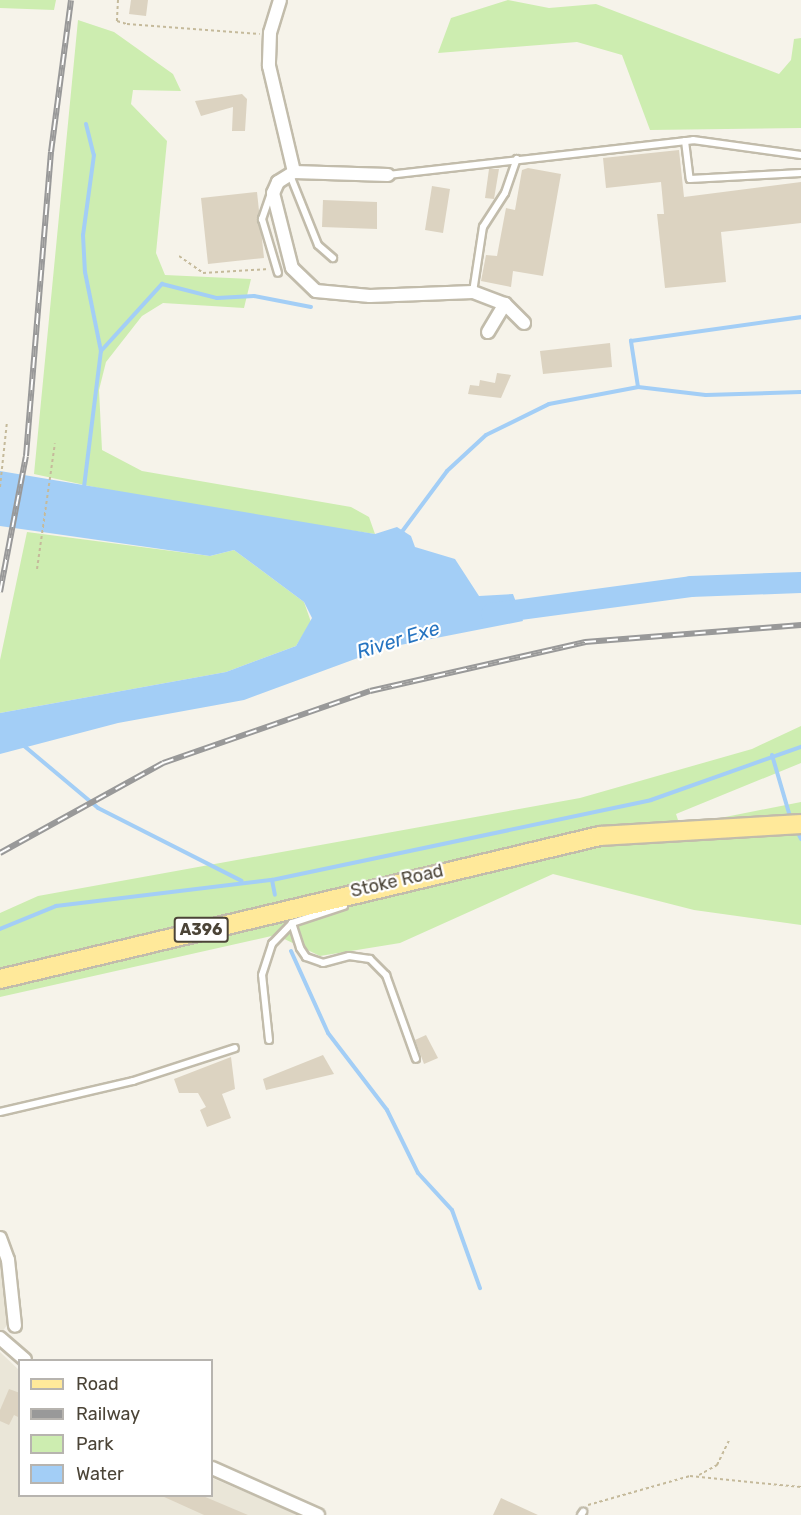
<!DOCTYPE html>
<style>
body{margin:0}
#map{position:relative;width:801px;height:1515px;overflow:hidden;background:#f6f3ea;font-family:Rubik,sans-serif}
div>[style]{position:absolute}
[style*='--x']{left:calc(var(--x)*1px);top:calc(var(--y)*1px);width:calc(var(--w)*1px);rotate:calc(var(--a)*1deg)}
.residential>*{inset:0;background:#eae6d8}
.green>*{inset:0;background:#cdedb0}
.water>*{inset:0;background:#a3cef6}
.stream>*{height:4px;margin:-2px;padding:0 2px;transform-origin:2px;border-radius:2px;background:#a3cef6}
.river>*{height:21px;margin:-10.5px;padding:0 10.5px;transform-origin:10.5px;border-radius:10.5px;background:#a3cef6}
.building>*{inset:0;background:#dcd3c1}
.path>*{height:2px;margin-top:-1px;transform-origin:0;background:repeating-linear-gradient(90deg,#c5ba9b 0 3px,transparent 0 6px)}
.roads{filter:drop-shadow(2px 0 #c2bcab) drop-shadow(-2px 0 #c2bcab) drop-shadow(0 2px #c2bcab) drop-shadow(0 -2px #c2bcab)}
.service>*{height:6px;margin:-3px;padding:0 3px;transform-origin:3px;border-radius:3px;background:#fff}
.minor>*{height:12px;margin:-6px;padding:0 6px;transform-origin:6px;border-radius:6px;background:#fff}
.primary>*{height:18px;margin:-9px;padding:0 9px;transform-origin:9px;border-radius:9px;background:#ffe99a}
.rail>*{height:6px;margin-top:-3px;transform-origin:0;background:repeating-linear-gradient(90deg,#fff 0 11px,#999 0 22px);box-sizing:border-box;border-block:2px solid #999}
span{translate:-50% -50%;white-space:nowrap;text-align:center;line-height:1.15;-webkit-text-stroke:4.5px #fff;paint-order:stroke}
.shield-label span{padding:2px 4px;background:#fff;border:2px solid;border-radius:4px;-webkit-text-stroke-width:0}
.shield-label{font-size:16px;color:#4b4437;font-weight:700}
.street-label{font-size:18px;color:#4b4437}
.water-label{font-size:20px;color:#2674c1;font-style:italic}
.legend{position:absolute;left:18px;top:1359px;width:195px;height:138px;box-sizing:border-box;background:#fff;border:2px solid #b7b4af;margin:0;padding:8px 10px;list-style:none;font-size:18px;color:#4b4437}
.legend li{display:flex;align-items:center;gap:12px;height:30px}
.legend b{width:30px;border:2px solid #b7b4af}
</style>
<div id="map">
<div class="residential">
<div style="clip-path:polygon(0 1250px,12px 1318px,0 1335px)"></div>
<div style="clip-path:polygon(0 1352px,19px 1370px,20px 1496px,212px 1496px,212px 1478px,299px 1515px,0 1515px)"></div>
</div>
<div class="green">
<div style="clip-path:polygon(0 0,56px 0,54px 10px,0 8px)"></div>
<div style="clip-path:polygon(508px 0,549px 8px,596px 4px,779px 74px,791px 60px,794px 39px,801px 38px,801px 128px,650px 130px,622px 55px,577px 42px,438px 53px,451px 18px)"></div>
<div style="clip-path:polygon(78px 20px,114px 32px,173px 74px,181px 91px,133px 90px,131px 104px,167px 141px,156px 253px,165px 275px,251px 279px,244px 308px,163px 303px,142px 316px,106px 362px,99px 390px,102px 450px,142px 471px,351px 507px,369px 517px,375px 534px,172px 504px,34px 474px)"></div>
<div style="clip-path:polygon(27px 532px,210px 556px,234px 550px,304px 602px,311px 622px,296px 646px,226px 672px,0 713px,0 660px)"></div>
<div style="clip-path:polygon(801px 726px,801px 763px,676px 814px,680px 826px,801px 802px,801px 925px,694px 910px,553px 874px,400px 943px,320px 956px,276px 935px,0 997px,0 913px,38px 896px,580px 798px,752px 749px)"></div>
</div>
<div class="water">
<div style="clip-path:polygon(0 471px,375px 534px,397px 527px,411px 536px,415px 547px,455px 559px,479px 596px,513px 594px,523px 621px,385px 648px,244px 700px,118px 723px,0 754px,0 713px,226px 672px,296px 646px,312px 618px,304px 602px,234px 550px,210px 556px,0 526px)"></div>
</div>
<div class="stream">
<div style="--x:86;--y:124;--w:32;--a:76"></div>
<div style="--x:94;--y:155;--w:81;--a:97.8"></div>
<div style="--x:83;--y:235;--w:37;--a:87"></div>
<div style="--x:85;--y:272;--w:81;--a:78.6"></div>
<div style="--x:638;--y:387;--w:47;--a:-98.7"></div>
<div style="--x:631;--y:341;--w:172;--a:-8"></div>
<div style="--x:84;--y:487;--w:137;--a:-82.9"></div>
<div style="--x:101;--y:351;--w:91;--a:-47.7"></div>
<div style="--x:162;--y:284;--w:57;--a:14.3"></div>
<div style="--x:217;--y:298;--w:37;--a:-3"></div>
<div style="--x:254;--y:296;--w:58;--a:10.9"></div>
<div style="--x:401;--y:533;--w:77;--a:-53.4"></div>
<div style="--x:447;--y:471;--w:53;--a:-42.7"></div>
<div style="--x:486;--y:435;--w:70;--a:-26.2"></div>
<div style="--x:549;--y:404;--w:91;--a:-10.8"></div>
<div style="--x:638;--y:387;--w:68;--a:6.7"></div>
<div style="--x:706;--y:395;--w:95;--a:-1.8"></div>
<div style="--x:23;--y:745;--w:98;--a:40"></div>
<div style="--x:98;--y:808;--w:161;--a:26.9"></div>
<div style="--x:772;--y:755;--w:68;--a:73.7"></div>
<div style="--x:796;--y:829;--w:11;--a:63"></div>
<div style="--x:272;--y:880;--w:15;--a:79"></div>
<div style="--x:0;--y:929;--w:61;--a:-22.3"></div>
<div style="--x:56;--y:906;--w:218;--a:-6.9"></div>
<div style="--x:272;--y:880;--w:387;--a:-11.9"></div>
<div style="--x:651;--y:800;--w:159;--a:-19.5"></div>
<div style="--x:291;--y:951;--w:90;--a:65.7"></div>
<div style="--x:328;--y:1033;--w:97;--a:52.5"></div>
<div style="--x:387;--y:1110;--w:70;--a:63.8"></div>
<div style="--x:418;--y:1173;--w:50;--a:47.4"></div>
<div style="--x:452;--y:1210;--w:83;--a:70.3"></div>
</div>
<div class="river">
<div style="--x:491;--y:613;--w:201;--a:-7.7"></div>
<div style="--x:690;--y:586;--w:111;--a:-2.1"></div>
</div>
<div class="building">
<div style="clip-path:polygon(131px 0,148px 0,146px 16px,129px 14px)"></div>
<div style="clip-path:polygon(242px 94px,247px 99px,245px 131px,232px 131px,233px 107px,201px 116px,195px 101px)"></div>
<div style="clip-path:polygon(679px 150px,684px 197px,801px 182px,801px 223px,721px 232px,726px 282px,665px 288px,657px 214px,664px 214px,661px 182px,606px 188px,603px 158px)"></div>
<div style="clip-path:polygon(528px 168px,561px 174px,543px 276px,513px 271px,511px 287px,481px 281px,486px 255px,497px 256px,506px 208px,515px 210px,522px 170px)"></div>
<div style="clip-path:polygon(489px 169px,499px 169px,494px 199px,485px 198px)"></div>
<div style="clip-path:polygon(432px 186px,450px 189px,443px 233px,425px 230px)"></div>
<div style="clip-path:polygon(257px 192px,264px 258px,208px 264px,201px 198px)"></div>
<div style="clip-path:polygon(323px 200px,377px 202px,377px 229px,322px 227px)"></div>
<div style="clip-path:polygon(610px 343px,612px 367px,543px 374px,540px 351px)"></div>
<div style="clip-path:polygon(497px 373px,511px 375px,501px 398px,468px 394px,470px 385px,479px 386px,480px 380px,495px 383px)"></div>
<div style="clip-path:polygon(426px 1035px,438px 1058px,424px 1064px,415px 1040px)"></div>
<div style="clip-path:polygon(323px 1055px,334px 1074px,266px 1090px,263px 1079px)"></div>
<div style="clip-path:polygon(231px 1057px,235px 1089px,222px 1094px,231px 1118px,207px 1127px,200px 1110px,206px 1107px,198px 1093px,179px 1093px,174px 1079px)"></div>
<div style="clip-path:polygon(9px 1389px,20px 1393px,20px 1418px,14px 1415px,9px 1425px,0 1421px,0 1410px)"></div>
<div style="clip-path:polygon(162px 1496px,203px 1496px,248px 1515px,204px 1515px)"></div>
<div style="clip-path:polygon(501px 1498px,514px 1504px,538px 1515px,493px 1515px)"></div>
</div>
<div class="path">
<div style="--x:118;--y:0;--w:21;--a:93"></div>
<div style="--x:117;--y:21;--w:10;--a:17"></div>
<div style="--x:127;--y:24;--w:133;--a:4.3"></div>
<div style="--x:179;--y:256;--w:29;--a:35"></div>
<div style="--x:203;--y:273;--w:66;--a:-3.5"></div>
<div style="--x:0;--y:487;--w:65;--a:-83.9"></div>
<div style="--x:37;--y:569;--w:127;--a:-81.9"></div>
<div style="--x:699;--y:1475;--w:21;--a:-29"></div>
<div style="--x:717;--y:1465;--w:28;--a:-64"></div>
<div style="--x:588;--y:1505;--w:106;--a:-15.9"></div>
<div style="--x:690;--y:1476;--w:112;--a:5.7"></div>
</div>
<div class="roads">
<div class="service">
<div style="--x:685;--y:141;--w:38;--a:83"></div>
<div style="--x:690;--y:179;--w:111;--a:-3.1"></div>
<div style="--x:290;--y:175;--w:75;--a:68.2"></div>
<div style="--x:318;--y:245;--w:20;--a:41"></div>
<div style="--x:388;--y:175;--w:307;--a:-6.5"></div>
<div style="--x:693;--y:140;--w:109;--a:7.9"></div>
<div style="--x:271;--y:193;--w:28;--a:109"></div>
<div style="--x:262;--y:219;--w:56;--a:73.5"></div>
<div style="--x:473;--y:292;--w:66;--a:-81.3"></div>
<div style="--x:483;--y:227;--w:40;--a:-57.1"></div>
<div style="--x:505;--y:193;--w:36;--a:-71"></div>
<div style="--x:344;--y:906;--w:55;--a:161.9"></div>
<div style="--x:292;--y:923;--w:26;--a:72"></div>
<div style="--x:300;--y:948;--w:11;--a:56"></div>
<div style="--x:306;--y:957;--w:18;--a:19"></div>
<div style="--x:323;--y:963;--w:27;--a:-15"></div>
<div style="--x:349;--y:956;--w:21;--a:8"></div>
<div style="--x:370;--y:959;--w:23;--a:45"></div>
<div style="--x:386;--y:975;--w:89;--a:70.3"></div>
<div style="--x:269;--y:1040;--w:65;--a:-96.1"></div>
<div style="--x:262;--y:975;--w:33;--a:-72"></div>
<div style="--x:272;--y:944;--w:29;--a:-46"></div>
<div style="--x:0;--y:1112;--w:137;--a:-13.1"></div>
<div style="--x:133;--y:1081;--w:107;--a:-17.9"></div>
<div style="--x:581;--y:1515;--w:4;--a:-56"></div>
</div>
<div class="minor">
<div style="--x:280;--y:0;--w:34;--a:107"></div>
<div style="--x:270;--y:33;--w:33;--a:92"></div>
<div style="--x:269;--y:66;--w:109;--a:76.7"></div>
<div style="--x:388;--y:175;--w:94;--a:-178.2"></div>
<div style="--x:294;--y:172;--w:19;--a:148"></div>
<div style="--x:278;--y:182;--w:12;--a:114"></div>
<div style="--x:273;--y:193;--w:77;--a:75.8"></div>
<div style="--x:292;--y:268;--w:33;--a:44"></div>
<div style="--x:316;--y:291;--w:54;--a:5.3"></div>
<div style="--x:370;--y:296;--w:103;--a:-2.2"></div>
<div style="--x:473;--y:292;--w:34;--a:21"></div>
<div style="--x:505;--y:304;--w:27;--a:45"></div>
<div style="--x:488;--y:332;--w:33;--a:-59"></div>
<div style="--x:0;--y:1238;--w:23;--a:70"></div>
<div style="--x:8;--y:1260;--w:66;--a:83.9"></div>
<div style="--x:0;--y:1338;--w:33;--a:41"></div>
<div style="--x:212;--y:1468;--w:116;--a:23.9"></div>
</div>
<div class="primary">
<div style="--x:0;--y:979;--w:617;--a:-13.41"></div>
<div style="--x:600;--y:836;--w:201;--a:-3.4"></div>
</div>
</div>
<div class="rail">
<div style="--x:0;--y:592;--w:138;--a:-79.2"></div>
<div style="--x:26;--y:456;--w:305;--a:-85.3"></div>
<div style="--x:51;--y:152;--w:153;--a:-82.5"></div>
<div style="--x:0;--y:853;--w:186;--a:-28.9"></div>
<div style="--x:163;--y:763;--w:219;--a:-19.2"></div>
<div style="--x:370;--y:691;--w:221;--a:-12.8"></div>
<div style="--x:585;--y:642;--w:217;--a:-4.5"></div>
</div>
<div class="shield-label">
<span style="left:201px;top:930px">A396</span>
</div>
<div class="street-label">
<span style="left:397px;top:881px;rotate:-13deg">Stoke Road</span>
</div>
<div class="water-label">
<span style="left:398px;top:640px;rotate:-17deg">River Exe</span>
</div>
<ul class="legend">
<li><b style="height:8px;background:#ffe99a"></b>Road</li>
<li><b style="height:8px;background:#999"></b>Railway</li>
<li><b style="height:16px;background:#cdedb0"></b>Park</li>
<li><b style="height:16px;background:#a3cef6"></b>Water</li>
</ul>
</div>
